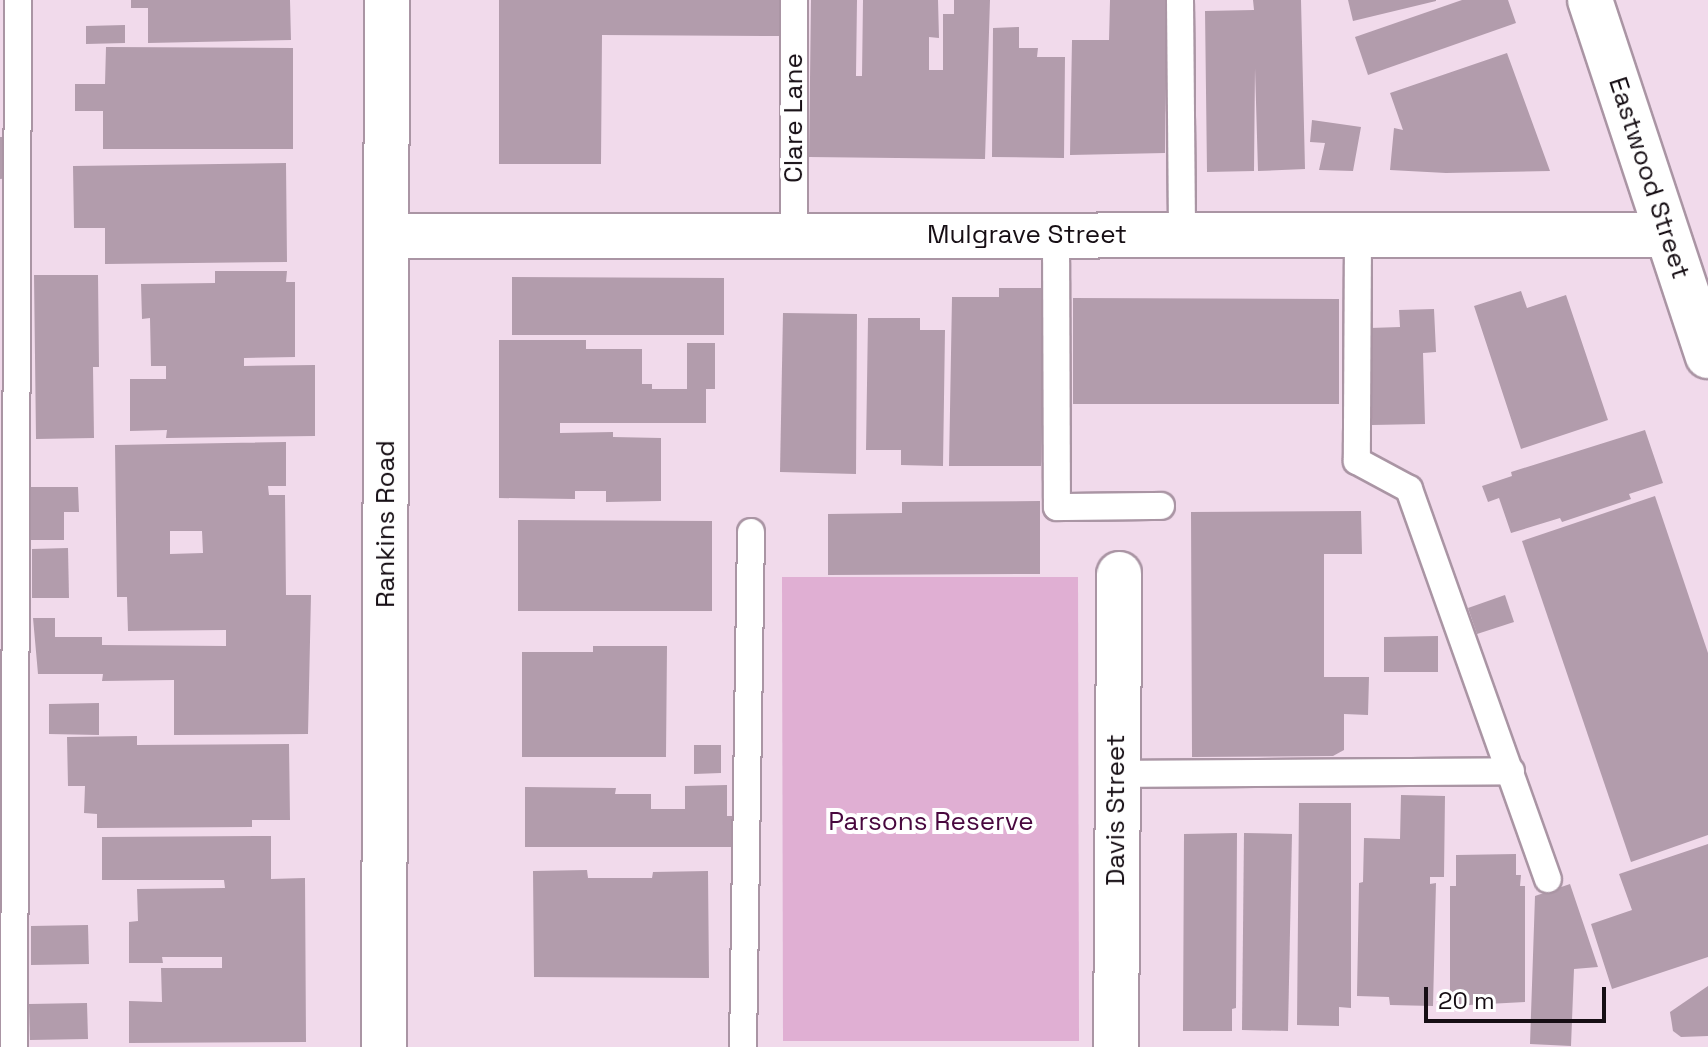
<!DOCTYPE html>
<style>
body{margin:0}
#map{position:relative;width:1708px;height:1047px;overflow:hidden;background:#f1daeb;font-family:"Space Grotesk",sans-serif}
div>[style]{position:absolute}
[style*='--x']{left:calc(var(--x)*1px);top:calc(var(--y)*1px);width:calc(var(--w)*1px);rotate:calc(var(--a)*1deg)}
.green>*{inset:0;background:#e0afd3}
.building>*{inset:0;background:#b29cac}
.roads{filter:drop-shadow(2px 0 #aa95a4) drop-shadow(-2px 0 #aa95a4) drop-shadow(0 2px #aa95a4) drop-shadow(0 -2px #aa95a4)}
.service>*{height:26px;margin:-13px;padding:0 13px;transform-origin:13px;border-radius:13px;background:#fff}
.minor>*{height:44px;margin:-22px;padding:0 22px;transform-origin:22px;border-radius:22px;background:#fff}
span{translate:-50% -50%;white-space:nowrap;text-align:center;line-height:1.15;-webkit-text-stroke:8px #fff;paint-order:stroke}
.street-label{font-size:26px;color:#160e14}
.park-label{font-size:26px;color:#48073e}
.scale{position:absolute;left:1424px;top:987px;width:182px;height:36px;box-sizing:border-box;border:4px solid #160e14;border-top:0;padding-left:10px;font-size:24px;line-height:28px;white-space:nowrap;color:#160e14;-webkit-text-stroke:6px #fff;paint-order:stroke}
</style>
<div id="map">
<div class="green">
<div style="clip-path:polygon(782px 577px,1078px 577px,1079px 1041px,783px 1041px)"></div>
</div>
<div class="building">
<div style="clip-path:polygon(131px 0,290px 0,291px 40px,148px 43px,148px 8px,131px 8px)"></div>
<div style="clip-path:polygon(499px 0,780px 0,779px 36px,602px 35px,601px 164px,499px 164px)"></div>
<div style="clip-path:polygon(811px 0,857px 0,856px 76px,862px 76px,863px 0,938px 0,939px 38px,929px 37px,929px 70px,943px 70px,943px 14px,954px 14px,954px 0,990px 0,985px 159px,809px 157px)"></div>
<div style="clip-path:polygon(1110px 0,1167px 0,1165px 153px,1070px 155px,1072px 40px,1109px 40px)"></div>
<div style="clip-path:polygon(1253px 0,1301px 0,1305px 169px,1258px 171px,1255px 68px,1254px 171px,1207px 172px,1205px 11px,1254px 10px)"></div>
<div style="clip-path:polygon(1348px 0,1436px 0,1436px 1px,1353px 21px)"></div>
<div style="clip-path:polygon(1462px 0,1508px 0,1516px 23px,1368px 75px,1355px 37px)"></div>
<div style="clip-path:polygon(125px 25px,125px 43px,86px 44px,86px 26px)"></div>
<div style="clip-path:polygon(1019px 27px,1019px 48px,1038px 48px,1037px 57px,1065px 57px,1064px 158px,992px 157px,993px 28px)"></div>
<div style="clip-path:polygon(106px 47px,293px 48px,293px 149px,103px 149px,103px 111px,75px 111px,75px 84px,105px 84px)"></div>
<div style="clip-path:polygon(1507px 53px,1550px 171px,1446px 173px,1390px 170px,1394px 128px,1403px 130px,1390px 93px)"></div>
<div style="clip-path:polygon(1312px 120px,1361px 127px,1353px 171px,1319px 170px,1325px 143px,1310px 142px)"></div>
<div style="clip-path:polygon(0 137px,10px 137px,11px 178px,0 179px)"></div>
<div style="clip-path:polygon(286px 163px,287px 262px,105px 264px,105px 228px,74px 228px,73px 166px)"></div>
<div style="clip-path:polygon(215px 271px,287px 271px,286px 282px,295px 282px,295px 357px,244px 358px,244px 366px,315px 365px,315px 436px,166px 438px,167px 430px,130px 431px,130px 379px,166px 379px,166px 366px,151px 366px,150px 318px,142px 319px,141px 284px,215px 283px)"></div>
<div style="clip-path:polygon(34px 275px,98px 275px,99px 367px,93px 367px,94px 438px,36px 439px)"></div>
<div style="clip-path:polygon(512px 277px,724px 278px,724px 335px,512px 335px)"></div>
<div style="clip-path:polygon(999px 288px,1045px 288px,1041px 466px,949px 466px,952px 297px,999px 297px)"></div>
<div style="clip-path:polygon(1521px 291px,1527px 308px,1566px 295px,1608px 420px,1521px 449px,1474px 306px)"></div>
<div style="clip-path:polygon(1073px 298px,1339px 299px,1339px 404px,1073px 404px)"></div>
<div style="clip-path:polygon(1434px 309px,1436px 352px,1423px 353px,1425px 424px,1372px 425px,1370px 328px,1400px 327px,1399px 310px)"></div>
<div style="clip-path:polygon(783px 313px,857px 314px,856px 474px,780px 472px)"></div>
<div style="clip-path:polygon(868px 318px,920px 318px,920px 330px,945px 330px,943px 466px,901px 465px,901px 450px,866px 450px)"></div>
<div style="clip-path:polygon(499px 340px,586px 340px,586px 349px,642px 349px,642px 384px,652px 384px,652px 389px,687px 389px,687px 343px,715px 343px,715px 389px,706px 389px,706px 423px,560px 423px,560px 433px,613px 432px,613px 437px,661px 438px,661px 501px,606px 502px,606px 491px,575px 491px,575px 499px,499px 498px)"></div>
<div style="clip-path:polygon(1645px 430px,1663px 483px,1629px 494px,1631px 499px,1562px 522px,1560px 518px,1511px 533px,1499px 498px,1488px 502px,1482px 486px,1512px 476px,1511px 472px)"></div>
<div style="clip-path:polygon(evenodd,286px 442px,286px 486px,268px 486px,269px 495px,285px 495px,286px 595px,311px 595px,308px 734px,174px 735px,174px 680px,102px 681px,103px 674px,38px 674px,33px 618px,55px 618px,55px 637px,102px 637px,102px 645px,226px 646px,226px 630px,128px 631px,127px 597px,117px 597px,115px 445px,286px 442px,170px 531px,202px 531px,203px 553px,170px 554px,170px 531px)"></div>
<div style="clip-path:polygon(31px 487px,78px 487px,79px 512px,64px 512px,64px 540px,31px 540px)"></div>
<div style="clip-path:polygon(1655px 496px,1708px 653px,1708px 835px,1631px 862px,1522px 541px)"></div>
<div style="clip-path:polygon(1040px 501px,1040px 574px,828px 575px,828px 514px,902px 513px,902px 502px)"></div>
<div style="clip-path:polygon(1361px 511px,1362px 554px,1324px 554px,1324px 677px,1369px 677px,1368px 715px,1344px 714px,1344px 750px,1333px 756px,1192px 757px,1191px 512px)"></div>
<div style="clip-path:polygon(518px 520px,712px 521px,712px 611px,518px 611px)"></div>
<div style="clip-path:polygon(68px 548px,69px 598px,32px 598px,32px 549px)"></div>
<div style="clip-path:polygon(1505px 595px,1514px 622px,1477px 634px,1468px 608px)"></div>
<div style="clip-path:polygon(1438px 636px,1438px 672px,1384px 672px,1384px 637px)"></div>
<div style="clip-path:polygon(593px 646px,667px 646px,666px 757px,522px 757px,522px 652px,593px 652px)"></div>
<div style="clip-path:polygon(99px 703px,99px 735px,49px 734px,49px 704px)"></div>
<div style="clip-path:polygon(137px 736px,137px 745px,289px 744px,290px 820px,252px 820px,252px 827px,97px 828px,97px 814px,84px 813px,85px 786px,68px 786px,67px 737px)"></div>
<div style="clip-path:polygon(694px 745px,721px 745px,721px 773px,694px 774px)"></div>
<div style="clip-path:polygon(727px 785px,727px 816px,735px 816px,735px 847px,525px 847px,525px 787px,616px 788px,615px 794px,651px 794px,651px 809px,685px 809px,685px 786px)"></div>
<div style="clip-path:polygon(1401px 795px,1445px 796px,1444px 877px,1430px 877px,1430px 884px,1436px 883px,1433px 1006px,1390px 1005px,1389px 997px,1357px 996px,1359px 883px,1363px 882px,1364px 838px,1400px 839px)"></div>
<div style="clip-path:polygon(1299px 803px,1351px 803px,1351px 1008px,1339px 1007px,1339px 1026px,1297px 1025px)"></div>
<div style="clip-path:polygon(1237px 833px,1236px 1008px,1232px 1009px,1232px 1031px,1183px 1031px,1184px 834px)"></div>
<div style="clip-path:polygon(1244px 833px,1292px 834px,1288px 1031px,1242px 1030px)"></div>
<div style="clip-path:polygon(271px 836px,271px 879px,305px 878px,306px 1042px,129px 1043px,129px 1001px,162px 1002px,161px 968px,222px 968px,222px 957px,162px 957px,163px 963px,129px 963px,129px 922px,138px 921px,137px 889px,225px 888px,224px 880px,102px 880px,102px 837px)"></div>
<div style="clip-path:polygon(1708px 844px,1708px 957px,1612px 989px,1591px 924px,1632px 910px,1619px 874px)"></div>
<div style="clip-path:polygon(1516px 854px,1516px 875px,1521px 875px,1520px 886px,1525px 886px,1525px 1002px,1450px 1006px,1450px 886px,1456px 886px,1456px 855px)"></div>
<div style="clip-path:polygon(587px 870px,588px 878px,652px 878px,653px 872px,708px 871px,709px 978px,534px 977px,533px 871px)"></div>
<div style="clip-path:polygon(1570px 884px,1598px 967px,1574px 969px,1571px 1046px,1530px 1044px,1535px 896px)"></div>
<div style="clip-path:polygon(88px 925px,89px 964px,31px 965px,31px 926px)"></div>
<div style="clip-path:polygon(1708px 986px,1708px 1036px,1681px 1037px,1673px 1031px,1670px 1012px)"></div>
<div style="clip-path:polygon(87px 1003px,88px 1039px,30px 1040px,29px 1004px)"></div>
</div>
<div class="roads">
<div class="service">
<div style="--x:1180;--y:0;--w:236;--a:89.5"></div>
<div style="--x:794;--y:235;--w:235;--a:-90"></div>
<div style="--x:1056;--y:235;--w:272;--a:89.8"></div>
<div style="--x:1057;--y:507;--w:104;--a:-0.6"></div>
<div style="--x:1358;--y:235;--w:226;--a:90.3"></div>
<div style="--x:1357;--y:461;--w:59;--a:28.3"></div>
<div style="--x:1409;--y:489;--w:414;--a:70.4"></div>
<div style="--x:1116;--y:774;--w:395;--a:-0.4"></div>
<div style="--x:14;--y:1047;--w:1047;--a:-89.78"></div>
<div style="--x:743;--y:1047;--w:515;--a:-89.11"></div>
</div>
<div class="minor">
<div style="--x:1590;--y:0;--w:375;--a:71.7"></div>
<div style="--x:387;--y:236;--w:1280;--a:-0.04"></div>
<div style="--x:384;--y:1047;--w:1047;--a:-89.84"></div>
<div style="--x:1116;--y:1047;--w:473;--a:-89.6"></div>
</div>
</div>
<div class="street-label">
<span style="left:794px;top:118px;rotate:-90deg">Clare Lane</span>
<span style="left:1649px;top:178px;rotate:72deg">Eastwood Street</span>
<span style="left:1027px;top:235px">Mulgrave Street</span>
<span style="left:386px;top:524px;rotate:-90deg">Rankins Road</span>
<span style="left:1116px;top:810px;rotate:-90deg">Davis Street</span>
</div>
<div class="park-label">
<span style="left:931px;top:822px">Parsons Reserve</span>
</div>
<div class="scale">20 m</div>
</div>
